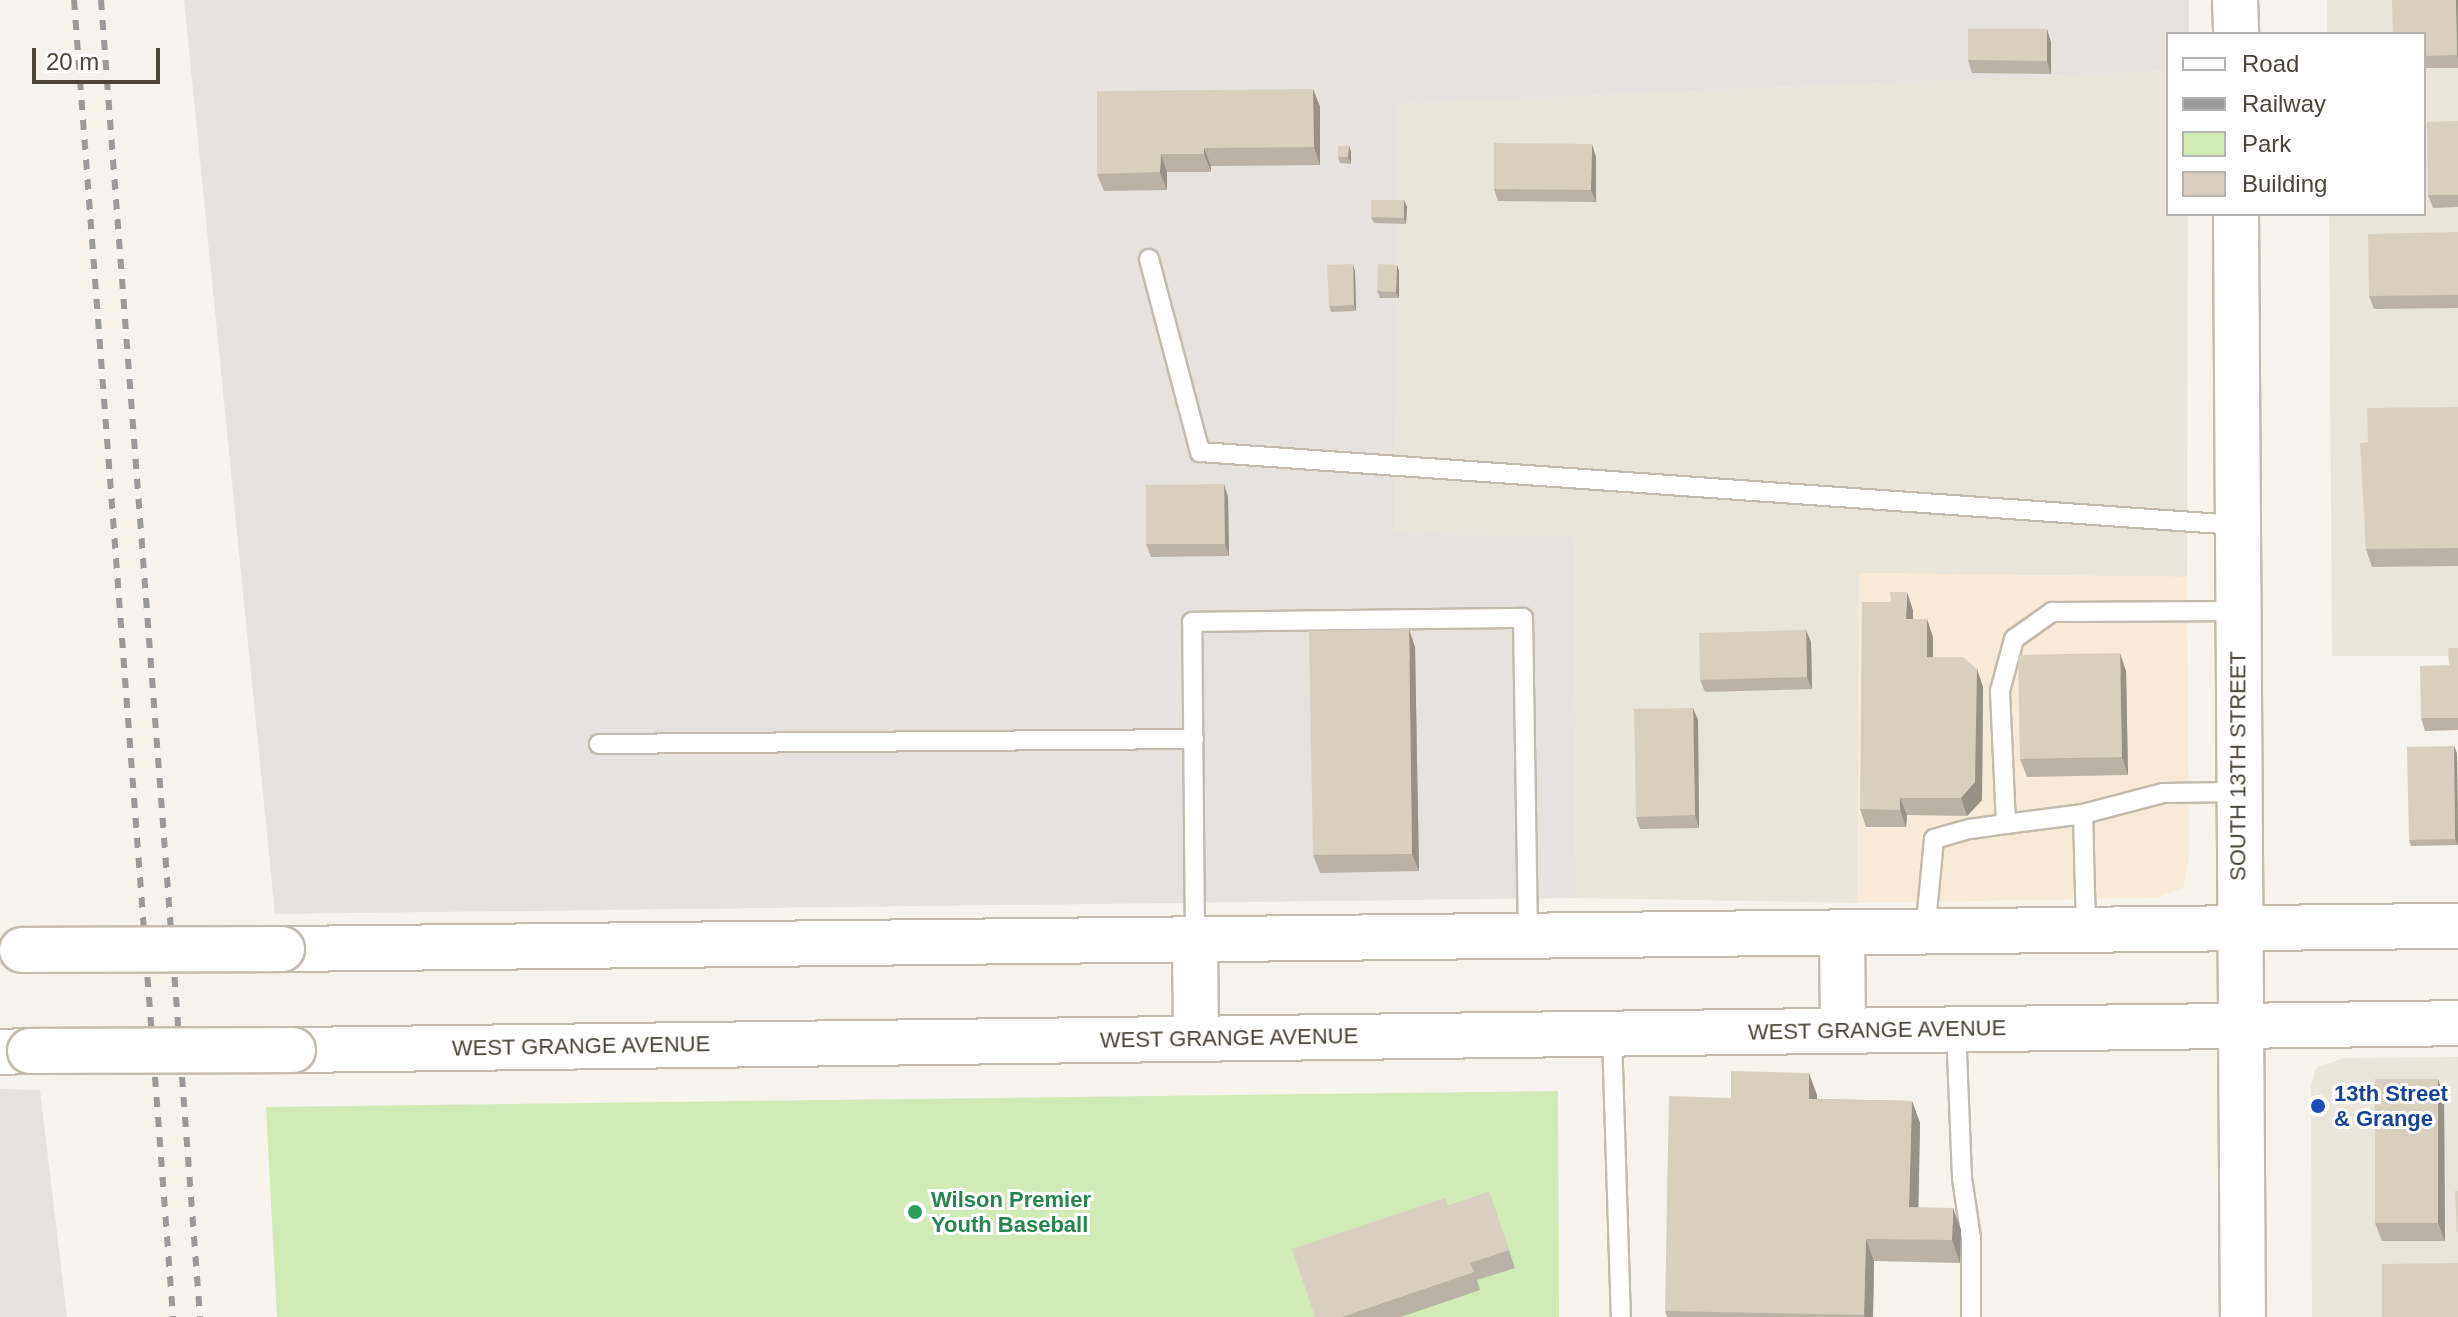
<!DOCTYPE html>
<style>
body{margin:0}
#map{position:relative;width:2458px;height:1317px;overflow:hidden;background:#f6f3ec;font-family:Helvetica,sans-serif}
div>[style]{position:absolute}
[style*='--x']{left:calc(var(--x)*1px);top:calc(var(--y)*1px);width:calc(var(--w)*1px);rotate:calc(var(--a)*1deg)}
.residential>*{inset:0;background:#eae5da}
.commercial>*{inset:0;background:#f7ead8}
.industrial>*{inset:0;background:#e6e2dd}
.green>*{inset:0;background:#d2eab5}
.roads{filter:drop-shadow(2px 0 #c2bbae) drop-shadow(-2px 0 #c2bbae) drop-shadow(0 2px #c2bbae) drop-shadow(0 -2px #c2bbae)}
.service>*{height:18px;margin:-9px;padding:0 9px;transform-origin:9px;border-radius:9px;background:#fff}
.tertiary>*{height:44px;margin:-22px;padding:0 22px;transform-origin:22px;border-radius:22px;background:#fff}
.rail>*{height:6px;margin-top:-3px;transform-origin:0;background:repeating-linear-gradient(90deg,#9a9a9a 0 10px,transparent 0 20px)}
.bridges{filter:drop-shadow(2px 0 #c2bbae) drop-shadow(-2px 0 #c2bbae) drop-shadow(0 2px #c2bbae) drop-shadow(0 -2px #c2bbae)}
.tertiary-bridge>*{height:44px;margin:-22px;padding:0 22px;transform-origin:22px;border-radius:22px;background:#fff}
.wall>*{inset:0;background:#bab2a6}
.shaded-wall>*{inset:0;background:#979187}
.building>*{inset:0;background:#d8cfc1}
.dots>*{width:22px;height:22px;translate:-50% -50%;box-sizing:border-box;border:4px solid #fff;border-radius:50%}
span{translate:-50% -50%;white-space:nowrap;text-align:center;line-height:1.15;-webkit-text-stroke:6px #fff;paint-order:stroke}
.street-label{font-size:22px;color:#4b4439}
.transit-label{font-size:22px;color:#164399;font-weight:700}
.left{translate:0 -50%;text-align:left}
.leisure-label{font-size:22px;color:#27864d;font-weight:700}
.legend{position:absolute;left:2166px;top:32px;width:260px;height:184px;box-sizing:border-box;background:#fff;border:2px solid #b7b4b0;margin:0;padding:10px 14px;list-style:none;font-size:24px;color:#4b4439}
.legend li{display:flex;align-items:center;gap:16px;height:40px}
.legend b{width:40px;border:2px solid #b7b4b0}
.scale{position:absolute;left:32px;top:48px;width:128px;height:36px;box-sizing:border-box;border:4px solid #4b4439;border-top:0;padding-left:10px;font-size:24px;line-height:28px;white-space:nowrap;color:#4b4439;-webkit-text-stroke:6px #fff;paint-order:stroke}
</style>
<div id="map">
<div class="residential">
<div style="clip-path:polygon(2327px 0,2458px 0,2458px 656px,2332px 656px,2329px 214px,2424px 214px,2424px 34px,2327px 34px)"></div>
<div style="clip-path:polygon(2168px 71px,2168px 214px,2188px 214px,2187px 577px,1859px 573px,1858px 903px,1576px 898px,1574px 538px,1394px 533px,1396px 104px)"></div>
<div style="clip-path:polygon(2458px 1057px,2458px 1317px,2312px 1317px,2311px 1085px,2316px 1068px,2344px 1058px)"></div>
</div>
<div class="commercial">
<div style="clip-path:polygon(1859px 573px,2187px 577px,2189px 857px,2183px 888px,2156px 898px,1858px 903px)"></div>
</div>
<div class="industrial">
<div style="clip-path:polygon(184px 0,2189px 0,2189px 34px,2168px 34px,2168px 71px,1397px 104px,1394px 533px,1574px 537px,1576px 898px,275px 914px)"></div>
<div style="clip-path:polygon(0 1089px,40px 1090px,67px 1317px,0 1317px)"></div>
</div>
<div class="green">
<div style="clip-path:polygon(1558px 1091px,1559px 1317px,277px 1317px,266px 1107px)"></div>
</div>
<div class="roads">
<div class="service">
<div style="--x:1149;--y:259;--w:200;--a:75.2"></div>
<div style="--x:1200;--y:452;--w:1040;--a:4.03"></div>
<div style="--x:599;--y:744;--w:595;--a:-0.48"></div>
<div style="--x:2083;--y:814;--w:83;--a:-14.7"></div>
<div style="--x:2163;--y:793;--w:75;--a:-0.8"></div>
<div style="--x:2006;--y:824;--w:78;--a:-7.4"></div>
<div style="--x:2083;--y:814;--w:117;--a:88.5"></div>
<div style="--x:1925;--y:933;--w:94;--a:-84.5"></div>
<div style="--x:1934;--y:839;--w:37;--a:-16"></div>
<div style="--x:1970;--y:829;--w:36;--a:-8"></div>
<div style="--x:2006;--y:824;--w:133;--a:-92.6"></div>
<div style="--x:2000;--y:691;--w:54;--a:-74.9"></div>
<div style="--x:2014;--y:639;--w:47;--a:-35.4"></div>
<div style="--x:2052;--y:612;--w:186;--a:-0.3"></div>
<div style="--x:1195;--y:939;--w:317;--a:-90.5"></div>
<div style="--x:1192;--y:622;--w:331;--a:-0.7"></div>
<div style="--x:1523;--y:618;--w:317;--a:89.1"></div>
<div style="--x:1956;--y:1028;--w:150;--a:87.7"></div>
<div style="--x:1962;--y:1178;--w:61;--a:81.5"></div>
<div style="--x:1971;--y:1238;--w:79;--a:90"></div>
<div style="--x:1612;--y:1035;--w:282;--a:88.2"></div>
</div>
<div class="tertiary">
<div style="--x:2235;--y:0;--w:34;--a:88"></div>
<div style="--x:2236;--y:214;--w:1103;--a:89.64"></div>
<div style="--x:1842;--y:933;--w:97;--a:89.4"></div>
<div style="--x:1195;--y:940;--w:98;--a:89.4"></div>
<div style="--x:282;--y:949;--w:2176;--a:-0.61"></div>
<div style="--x:293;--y:1050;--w:2165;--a:-0.71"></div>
<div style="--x:0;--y:1052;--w:30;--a:-2"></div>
</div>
</div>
<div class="rail">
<div style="--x:74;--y:0;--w:1321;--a:85.7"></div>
<div style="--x:101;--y:0;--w:1321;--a:85.7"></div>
</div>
<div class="bridges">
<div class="tertiary-bridge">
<div style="--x:22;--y:950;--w:260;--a:-0.2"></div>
<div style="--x:30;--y:1051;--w:263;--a:-0.2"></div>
</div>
</div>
<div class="wall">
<div style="clip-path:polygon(2458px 0,2458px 68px,2424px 68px,2424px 34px)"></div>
<div style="clip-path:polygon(2051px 42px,2051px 74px,1972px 73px,1968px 60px)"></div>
<div style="clip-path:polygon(1313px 89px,1320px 107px,1320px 165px,1211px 166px,1211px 172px,1167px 172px,1167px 190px,1104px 191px,1097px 174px)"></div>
<div style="clip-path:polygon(2458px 121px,2458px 207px,2433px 208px,2428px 195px)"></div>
<div style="clip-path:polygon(1349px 146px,1351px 152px,1351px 164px,1340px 163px,1338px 157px)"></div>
<div style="clip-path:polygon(1596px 157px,1596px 202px,1498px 201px,1494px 189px)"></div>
<div style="clip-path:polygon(1404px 200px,1407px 207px,1406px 224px,1374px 223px,1371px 217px)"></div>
<div style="clip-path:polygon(2458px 232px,2458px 308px,2374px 309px,2369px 296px)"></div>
<div style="clip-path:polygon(1397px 265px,1399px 271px,1399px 298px,1380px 298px,1377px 291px)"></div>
<div style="clip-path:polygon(1355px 271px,1356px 311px,1331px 312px,1329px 306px)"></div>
<div style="clip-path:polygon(2458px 407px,2458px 566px,2372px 567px,2366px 549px,2368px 442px)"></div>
<div style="clip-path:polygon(1228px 497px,1229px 556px,1151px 557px,1146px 544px)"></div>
<div style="clip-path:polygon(1891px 602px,1913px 610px,1913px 619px,1933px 637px,1933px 657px,1977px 669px,1983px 687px,1982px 800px,1967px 816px,1907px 815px,1906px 827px,1866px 827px,1860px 809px)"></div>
<div style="clip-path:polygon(1811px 642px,1812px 689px,1705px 692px,1700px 680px)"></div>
<div style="clip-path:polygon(1415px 647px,1419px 871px,1320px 873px,1313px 855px)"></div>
<div style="clip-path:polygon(2458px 648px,2458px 730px,2425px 731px,2421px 718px)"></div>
<div style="clip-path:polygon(2126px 671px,2128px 775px,2027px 777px,2020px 759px)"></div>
<div style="clip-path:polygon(1698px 720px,1699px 828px,1640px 829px,1636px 817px)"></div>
<div style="clip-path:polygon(2457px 753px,2458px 845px,2411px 846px,2409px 840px)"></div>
<div style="clip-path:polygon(1817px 1095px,1817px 1099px,1912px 1101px,1920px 1123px,1918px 1207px,1961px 1230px,1960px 1263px,1874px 1261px,1873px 1317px,1667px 1317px,1665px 1311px,1731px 1098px)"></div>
<div style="clip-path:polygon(2444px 1096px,2445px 1241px,2382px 1241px,2375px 1223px)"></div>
<div style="clip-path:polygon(1489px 1192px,1515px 1268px,1477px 1280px,1480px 1290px,1401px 1317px,1315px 1317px,1448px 1206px)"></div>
</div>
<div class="shaded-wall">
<div style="clip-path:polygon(2456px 0,2458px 0,2458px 59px,2457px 55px)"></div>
<div style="clip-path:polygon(2047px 29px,2051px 42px,2051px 74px,2047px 61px)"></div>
<div style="clip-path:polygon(1313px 89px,1320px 107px,1320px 165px,1314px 147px)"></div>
<div style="clip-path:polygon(1592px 144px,1596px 157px,1596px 202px,1591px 190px)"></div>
<div style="clip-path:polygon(1349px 146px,1351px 152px,1351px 164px,1348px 157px)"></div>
<div style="clip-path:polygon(1204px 148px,1211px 166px,1211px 172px,1204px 154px)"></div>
<div style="clip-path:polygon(1161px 154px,1167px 172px,1167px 190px,1160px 172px)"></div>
<div style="clip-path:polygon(1404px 200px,1407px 207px,1406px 224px,1404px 218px)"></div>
<div style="clip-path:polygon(1353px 264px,1355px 271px,1356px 311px,1354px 305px)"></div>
<div style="clip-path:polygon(1397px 265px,1399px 271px,1399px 298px,1396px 292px)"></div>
<div style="clip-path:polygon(1224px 484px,1228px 497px,1229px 556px,1225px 544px)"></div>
<div style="clip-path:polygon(1907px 592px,1913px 610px,1913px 637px,1906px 619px)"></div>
<div style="clip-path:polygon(1927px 619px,1933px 637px,1933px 675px,1927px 657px)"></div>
<div style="clip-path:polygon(1409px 629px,1415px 647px,1419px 871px,1412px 854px)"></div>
<div style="clip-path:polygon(1806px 630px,1811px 642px,1812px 689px,1807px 677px)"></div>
<div style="clip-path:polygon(2120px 653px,2126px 671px,2128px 775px,2122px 757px)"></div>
<div style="clip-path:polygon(1977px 669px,1983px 687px,1982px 800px,1967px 816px,1961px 798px)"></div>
<div style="clip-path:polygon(1693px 708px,1698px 720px,1699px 828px,1695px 815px)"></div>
<div style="clip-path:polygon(2454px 746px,2457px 753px,2458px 845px,2455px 839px)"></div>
<div style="clip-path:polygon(1900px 798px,1907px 815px,1906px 827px,1900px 810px)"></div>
<div style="clip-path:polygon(1809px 1073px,1817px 1095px,1817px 1122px,1809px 1099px)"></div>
<div style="clip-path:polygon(2438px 1079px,2444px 1096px,2445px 1241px,2438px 1223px)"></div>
<div style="clip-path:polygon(1912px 1101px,1920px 1123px,1918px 1230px,1909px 1207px)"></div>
<div style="clip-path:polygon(1953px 1208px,1961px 1230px,1960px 1263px,1952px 1240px)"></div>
<div style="clip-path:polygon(1866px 1239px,1874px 1261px,1873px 1317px,1865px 1317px,1864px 1315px)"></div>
</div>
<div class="building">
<div style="clip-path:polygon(2392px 0,2456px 0,2457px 55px,2424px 56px,2424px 34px,2393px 34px)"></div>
<div style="clip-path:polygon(1968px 29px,2047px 29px,2047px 61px,1968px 60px)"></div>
<div style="clip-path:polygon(1313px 89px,1314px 147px,1204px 148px,1204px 154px,1161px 154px,1160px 172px,1097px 174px,1097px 91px)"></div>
<div style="clip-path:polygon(2458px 121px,2458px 195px,2428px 195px,2427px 122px)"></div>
<div style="clip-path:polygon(1494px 143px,1592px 144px,1591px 190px,1494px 189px)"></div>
<div style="clip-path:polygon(1338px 146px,1349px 146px,1348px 157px,1338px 157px)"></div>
<div style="clip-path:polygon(1371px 200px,1404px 200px,1404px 218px,1371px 217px)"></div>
<div style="clip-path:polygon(2458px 232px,2458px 295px,2369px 296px,2368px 234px)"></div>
<div style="clip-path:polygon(1353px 264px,1354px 305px,1329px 306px,1327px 265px)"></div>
<div style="clip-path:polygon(1378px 264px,1397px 265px,1396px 292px,1377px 291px)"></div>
<div style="clip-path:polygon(2458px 407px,2458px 548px,2366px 549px,2360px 443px,2368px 442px,2367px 408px)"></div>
<div style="clip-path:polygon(1224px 484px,1225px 544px,1146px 544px,1146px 485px)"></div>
<div style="clip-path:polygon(1890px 592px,1907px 592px,1906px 619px,1927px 619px,1927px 657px,1963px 657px,1977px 669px,1975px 782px,1961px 798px,1900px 798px,1900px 810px,1860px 809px,1862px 602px,1891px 602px)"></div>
<div style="clip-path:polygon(1409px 629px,1412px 854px,1313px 855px,1309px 631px)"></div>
<div style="clip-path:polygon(1806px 630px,1807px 677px,1700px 680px,1699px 633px)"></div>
<div style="clip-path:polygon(2448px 648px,2458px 648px,2458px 718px,2421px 718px,2420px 666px,2449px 665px)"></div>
<div style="clip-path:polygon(2120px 653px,2122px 757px,2020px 759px,2018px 655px)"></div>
<div style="clip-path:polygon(1693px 708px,1695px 815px,1636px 817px,1634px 709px)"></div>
<div style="clip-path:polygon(2454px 746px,2455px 839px,2409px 840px,2407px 747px)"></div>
<div style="clip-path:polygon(1731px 1071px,1809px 1073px,1809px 1099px,1912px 1101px,1909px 1207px,1953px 1208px,1952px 1240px,1866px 1239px,1864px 1315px,1665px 1311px,1669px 1096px,1731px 1098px)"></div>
<div style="clip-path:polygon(2375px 1079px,2438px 1079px,2438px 1223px,2375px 1223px)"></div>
<div style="clip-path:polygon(2455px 1191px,2458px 1191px,2458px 1232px,2457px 1232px)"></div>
<div style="clip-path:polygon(1489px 1192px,1509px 1250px,1470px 1263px,1474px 1272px,1342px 1317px,1315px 1317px,1292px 1249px,1445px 1198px,1448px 1206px)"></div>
<div style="clip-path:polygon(2458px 1263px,2458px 1317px,2382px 1317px,2382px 1264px)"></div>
</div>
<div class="dots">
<div style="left:2318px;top:1106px;background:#1a4fb4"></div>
<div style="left:915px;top:1212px;background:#2e9e5b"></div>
</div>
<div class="street-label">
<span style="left:2238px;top:766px;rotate:-90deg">SOUTH 13TH STREET</span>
<span style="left:1877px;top:1030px;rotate:-1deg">WEST GRANGE AVENUE</span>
<span style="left:1229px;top:1038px;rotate:-1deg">WEST GRANGE AVENUE</span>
<span style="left:581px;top:1046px;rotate:-1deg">WEST GRANGE AVENUE</span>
</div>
<div class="transit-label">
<span class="left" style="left:2334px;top:1106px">13th Street<br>&amp; Grange</span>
</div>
<div class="leisure-label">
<span class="left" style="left:931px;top:1212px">Wilson Premier<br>Youth Baseball</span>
</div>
<ul class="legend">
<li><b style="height:10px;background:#fff"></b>Road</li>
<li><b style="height:10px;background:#9a9a9a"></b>Railway</li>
<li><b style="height:22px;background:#d2eab5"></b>Park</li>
<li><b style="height:22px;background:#d8cfc1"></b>Building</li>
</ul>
<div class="scale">20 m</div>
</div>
